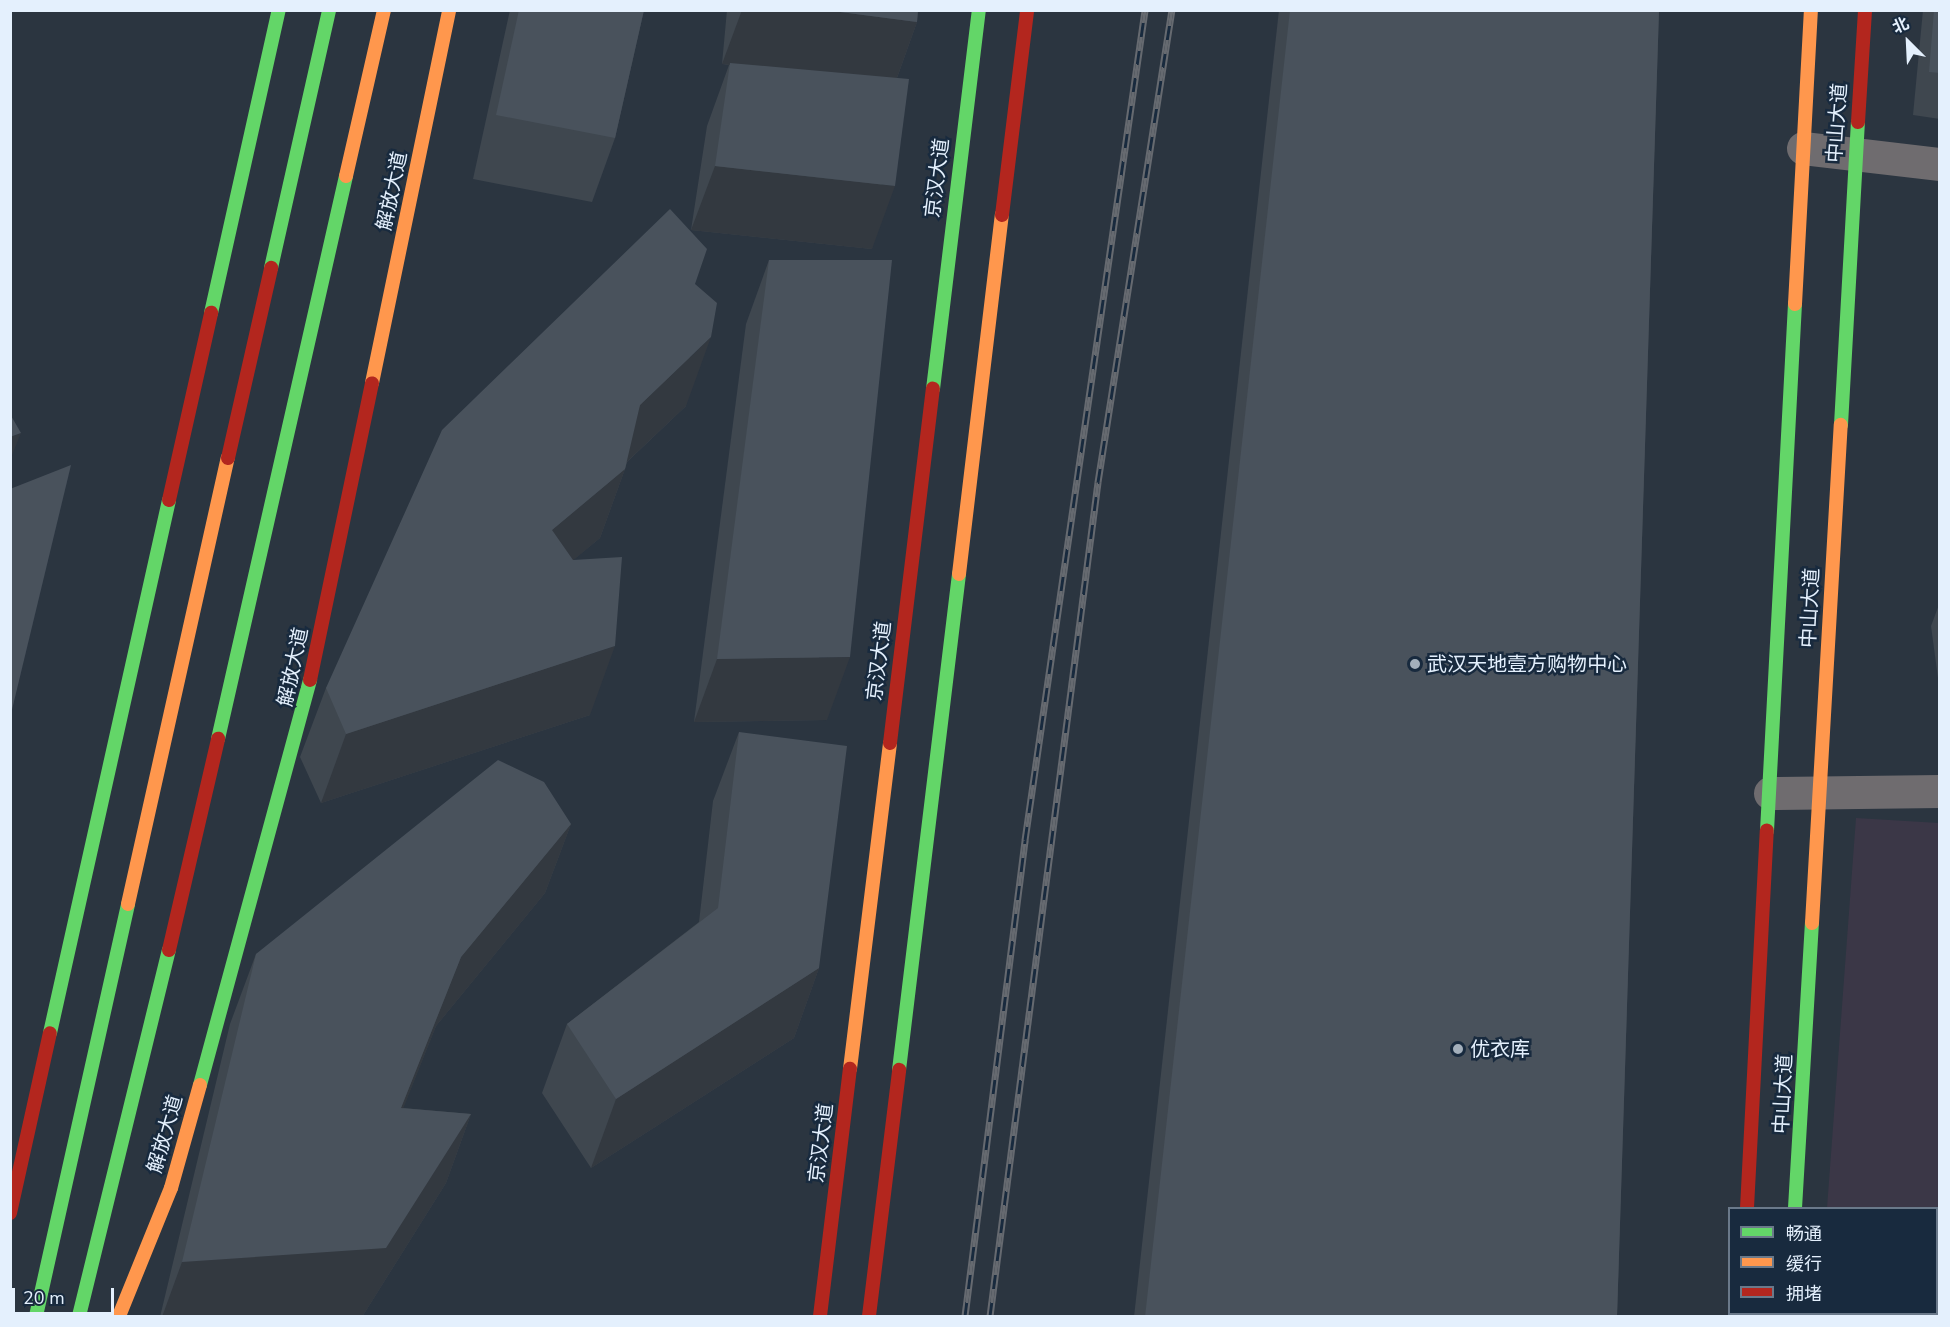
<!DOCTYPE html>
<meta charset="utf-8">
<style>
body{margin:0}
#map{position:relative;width:1950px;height:1327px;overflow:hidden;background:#2b3540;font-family:"Nunito Sans","Noto Sans SC",sans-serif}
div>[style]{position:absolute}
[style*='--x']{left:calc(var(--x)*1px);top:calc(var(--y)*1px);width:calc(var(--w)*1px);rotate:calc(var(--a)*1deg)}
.commercial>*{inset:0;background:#3b3747}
.street>*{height:33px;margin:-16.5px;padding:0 16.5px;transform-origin:16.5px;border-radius:16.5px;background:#6f6c6f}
.fast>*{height:14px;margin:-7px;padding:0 7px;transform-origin:7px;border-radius:7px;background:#63d668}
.slow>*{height:14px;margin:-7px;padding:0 7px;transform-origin:7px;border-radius:7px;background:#ff974d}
.jam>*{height:14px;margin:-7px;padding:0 7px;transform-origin:7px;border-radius:7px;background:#b3261e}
.rail>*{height:7px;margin-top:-3.5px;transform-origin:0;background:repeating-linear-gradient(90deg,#182a3e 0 14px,#666a70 0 28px);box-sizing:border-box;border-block:2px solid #666a70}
.wall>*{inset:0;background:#3f474f}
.shaded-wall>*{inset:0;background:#333940}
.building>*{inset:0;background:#49525c}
.dots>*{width:16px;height:16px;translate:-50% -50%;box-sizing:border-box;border:3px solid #182a3e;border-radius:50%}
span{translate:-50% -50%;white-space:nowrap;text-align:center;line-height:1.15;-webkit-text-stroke:5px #182a3e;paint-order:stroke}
.street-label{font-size:20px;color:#e4f0fd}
.poi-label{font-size:20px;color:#e4f0fd}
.left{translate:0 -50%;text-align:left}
.frame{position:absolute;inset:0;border:12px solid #e4f0fd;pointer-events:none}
.legend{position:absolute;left:1728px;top:1207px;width:210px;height:108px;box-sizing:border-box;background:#182a3e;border:2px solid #6a798a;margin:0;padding:8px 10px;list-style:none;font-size:18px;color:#e4f0fd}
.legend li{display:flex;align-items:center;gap:12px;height:30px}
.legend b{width:30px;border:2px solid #6a798a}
.north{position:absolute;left:1878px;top:12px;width:60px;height:60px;-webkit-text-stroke:4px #182a3e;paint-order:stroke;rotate:336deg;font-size:16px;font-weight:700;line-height:24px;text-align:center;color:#e4f0fd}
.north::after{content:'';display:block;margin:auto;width:21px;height:27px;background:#e4f0fd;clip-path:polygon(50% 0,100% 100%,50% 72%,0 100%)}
.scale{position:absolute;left:12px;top:1288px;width:102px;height:27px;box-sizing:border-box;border:3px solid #e4f0fd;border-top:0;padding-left:8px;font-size:18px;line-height:21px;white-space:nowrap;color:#e4f0fd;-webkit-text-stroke:4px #182a3e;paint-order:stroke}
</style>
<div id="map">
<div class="commercial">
<div style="clip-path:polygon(1856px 818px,1939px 823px,1939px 1316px,1820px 1316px,1936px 1314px,1936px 1208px,1827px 1208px)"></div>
</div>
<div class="street">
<div style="--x:1803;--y:148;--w:138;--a:6.7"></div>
<div style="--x:1770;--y:793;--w:170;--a:-0.7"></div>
</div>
<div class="fast">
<div style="--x:271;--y:268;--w:264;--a:-77.3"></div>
<div style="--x:211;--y:313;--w:311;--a:-77.4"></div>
<div style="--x:933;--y:389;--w:382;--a:-83.1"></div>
<div style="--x:1841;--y:425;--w:303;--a:-86.8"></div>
<div style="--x:218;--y:739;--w:577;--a:-77.19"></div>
<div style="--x:1767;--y:831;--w:528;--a:-86.96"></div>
<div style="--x:50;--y:1033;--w:546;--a:-77.41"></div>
<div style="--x:899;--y:1070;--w:500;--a:-83.1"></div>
<div style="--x:200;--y:1085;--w:420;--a:-74.8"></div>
<div style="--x:1795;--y:1208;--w:286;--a:-86.6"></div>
<div style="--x:36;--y:1316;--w:422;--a:-77.4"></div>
<div style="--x:79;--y:1316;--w:377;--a:-76.2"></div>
</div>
<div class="slow">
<div style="--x:346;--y:176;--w:170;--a:-77.1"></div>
<div style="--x:1795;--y:304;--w:294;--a:-86.9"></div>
<div style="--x:372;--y:383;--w:381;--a:-78.3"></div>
<div style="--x:959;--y:574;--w:362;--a:-83.2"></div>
<div style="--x:128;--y:904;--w:457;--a:-77.4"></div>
<div style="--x:1812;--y:923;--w:499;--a:-86.7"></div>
<div style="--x:850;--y:1069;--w:328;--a:-83"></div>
<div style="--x:1741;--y:1314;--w:2;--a:90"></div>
<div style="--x:119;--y:1316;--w:138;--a:-67.9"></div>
<div style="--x:171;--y:1188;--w:107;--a:-74.3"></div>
</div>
<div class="jam">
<div style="--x:1858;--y:122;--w:112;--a:-86.4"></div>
<div style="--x:1002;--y:215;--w:207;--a:-83"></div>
<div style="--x:228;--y:458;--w:195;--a:-77.2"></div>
<div style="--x:169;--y:500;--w:192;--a:-77.3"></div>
<div style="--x:310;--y:680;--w:303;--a:-78.2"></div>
<div style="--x:890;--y:743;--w:357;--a:-83.1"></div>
<div style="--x:169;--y:950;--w:217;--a:-76.9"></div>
<div style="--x:1747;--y:1208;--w:378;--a:-87"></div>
<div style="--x:10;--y:1213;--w:184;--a:-77.5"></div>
<div style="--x:1789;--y:1314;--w:2;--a:90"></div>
<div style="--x:820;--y:1316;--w:249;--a:-83.1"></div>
<div style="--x:869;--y:1316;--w:248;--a:-83"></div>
</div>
<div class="rail">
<div style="--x:965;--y:1316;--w:480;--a:-82.8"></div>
<div style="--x:1025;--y:840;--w:839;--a:-81.77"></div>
<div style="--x:990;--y:1316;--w:841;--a:-82.62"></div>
<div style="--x:1098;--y:482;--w:478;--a:-81.1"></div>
</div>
<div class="wall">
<div style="clip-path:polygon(510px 10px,644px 10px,615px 138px,592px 202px,473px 179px)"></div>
<div style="clip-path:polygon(727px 10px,918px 10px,917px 22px,897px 78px,872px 249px,691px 230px,707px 126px,729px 65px,722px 64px)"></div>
<div style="clip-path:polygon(1279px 10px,1659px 10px,1617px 1317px,1134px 1317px)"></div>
<div style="clip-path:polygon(1923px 10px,1940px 10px,1940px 119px,1913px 115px)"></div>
<div style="clip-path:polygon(769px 260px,827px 720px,694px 722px,746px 324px)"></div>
<div style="clip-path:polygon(695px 284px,686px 406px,627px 462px,625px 469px,600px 538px,573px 560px,590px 715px,321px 803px,300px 757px,326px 688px)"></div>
<div style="clip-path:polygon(1940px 602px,1940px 693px,1931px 626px)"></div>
<div style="clip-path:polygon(739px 732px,819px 968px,794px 1038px,591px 1168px,542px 1093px,567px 1024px,699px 922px,713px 801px)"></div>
<div style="clip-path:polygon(571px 824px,545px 893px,436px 1026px,403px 1108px,471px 1114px,446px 1183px,362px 1317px,160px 1317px,230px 1024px,256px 954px)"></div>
</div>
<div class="shaded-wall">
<div style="clip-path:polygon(742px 10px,825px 10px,917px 22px,894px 86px,722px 64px)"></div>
<div style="clip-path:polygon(715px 166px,895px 186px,872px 249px,691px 230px)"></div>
<div style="clip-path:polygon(711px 337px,686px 406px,614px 474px,640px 405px)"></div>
<div style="clip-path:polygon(21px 433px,10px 460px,10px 437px)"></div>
<div style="clip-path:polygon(625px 469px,600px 538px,527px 599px,552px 530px)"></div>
<div style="clip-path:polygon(615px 646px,590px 715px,321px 803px,346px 734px)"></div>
<div style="clip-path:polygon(850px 657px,827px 720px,694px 722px,717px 659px)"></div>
<div style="clip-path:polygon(571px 824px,545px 893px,436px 1026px,376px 1177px,401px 1108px,461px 957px)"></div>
<div style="clip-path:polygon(819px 968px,794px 1038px,591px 1168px,616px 1099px)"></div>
<div style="clip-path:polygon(471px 1114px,446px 1183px,362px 1317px,162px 1317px,182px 1262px)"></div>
</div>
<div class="building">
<div style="clip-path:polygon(519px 10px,644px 10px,615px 138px,496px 115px)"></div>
<div style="clip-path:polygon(825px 10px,918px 10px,917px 22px)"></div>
<div style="clip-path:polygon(1290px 10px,1659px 10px,1617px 1317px,1145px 1317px)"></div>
<div style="clip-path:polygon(1934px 10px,1940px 10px,1940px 73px,1929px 72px)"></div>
<div style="clip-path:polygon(730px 63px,909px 79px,895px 186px,715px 166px)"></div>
<div style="clip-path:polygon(670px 209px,707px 249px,695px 284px,717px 303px,711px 337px,640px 405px,625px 469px,552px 530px,573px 560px,622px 557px,615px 646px,346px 734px,326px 688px,442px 430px)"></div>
<div style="clip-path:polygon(769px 260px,892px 260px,850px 657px,717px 659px)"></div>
<div style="clip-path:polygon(10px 414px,21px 433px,10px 437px)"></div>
<div style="clip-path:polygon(71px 465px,10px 718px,10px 489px)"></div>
<div style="clip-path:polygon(739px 732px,847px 746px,819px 968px,616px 1099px,567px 1024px,718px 908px)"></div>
<div style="clip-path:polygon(498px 760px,544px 782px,571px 824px,461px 957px,401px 1108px,471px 1114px,386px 1248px,182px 1262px,256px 954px)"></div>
</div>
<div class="dots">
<div style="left:1415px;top:664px;background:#a3afbb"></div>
<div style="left:1458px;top:1049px;background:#a3afbb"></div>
</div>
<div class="street-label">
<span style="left:1837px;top:123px;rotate:-86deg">中山大道</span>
<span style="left:937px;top:178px;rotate:-83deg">京汉大道</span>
<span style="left:392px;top:191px;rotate:-78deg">解放大道</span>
<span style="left:1810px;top:608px;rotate:-87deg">中山大道</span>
<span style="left:879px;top:661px;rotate:-83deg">京汉大道</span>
<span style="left:293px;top:667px;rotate:-78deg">解放大道</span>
<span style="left:1783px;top:1094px;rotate:-87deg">中山大道</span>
<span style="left:165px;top:1134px;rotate:-74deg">解放大道</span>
<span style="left:821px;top:1143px;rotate:-83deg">京汉大道</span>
</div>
<div class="poi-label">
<span class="left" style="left:1427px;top:664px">武汉天地壹方购物中心</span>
<span class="left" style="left:1470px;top:1049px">优衣库</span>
</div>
<div class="frame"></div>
<ul class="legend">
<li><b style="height:8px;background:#63d668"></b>畅通</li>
<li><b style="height:8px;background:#ff974d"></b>缓行</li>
<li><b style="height:8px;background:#b3261e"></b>拥堵</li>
</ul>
<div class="north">北</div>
<div class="scale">20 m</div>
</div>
